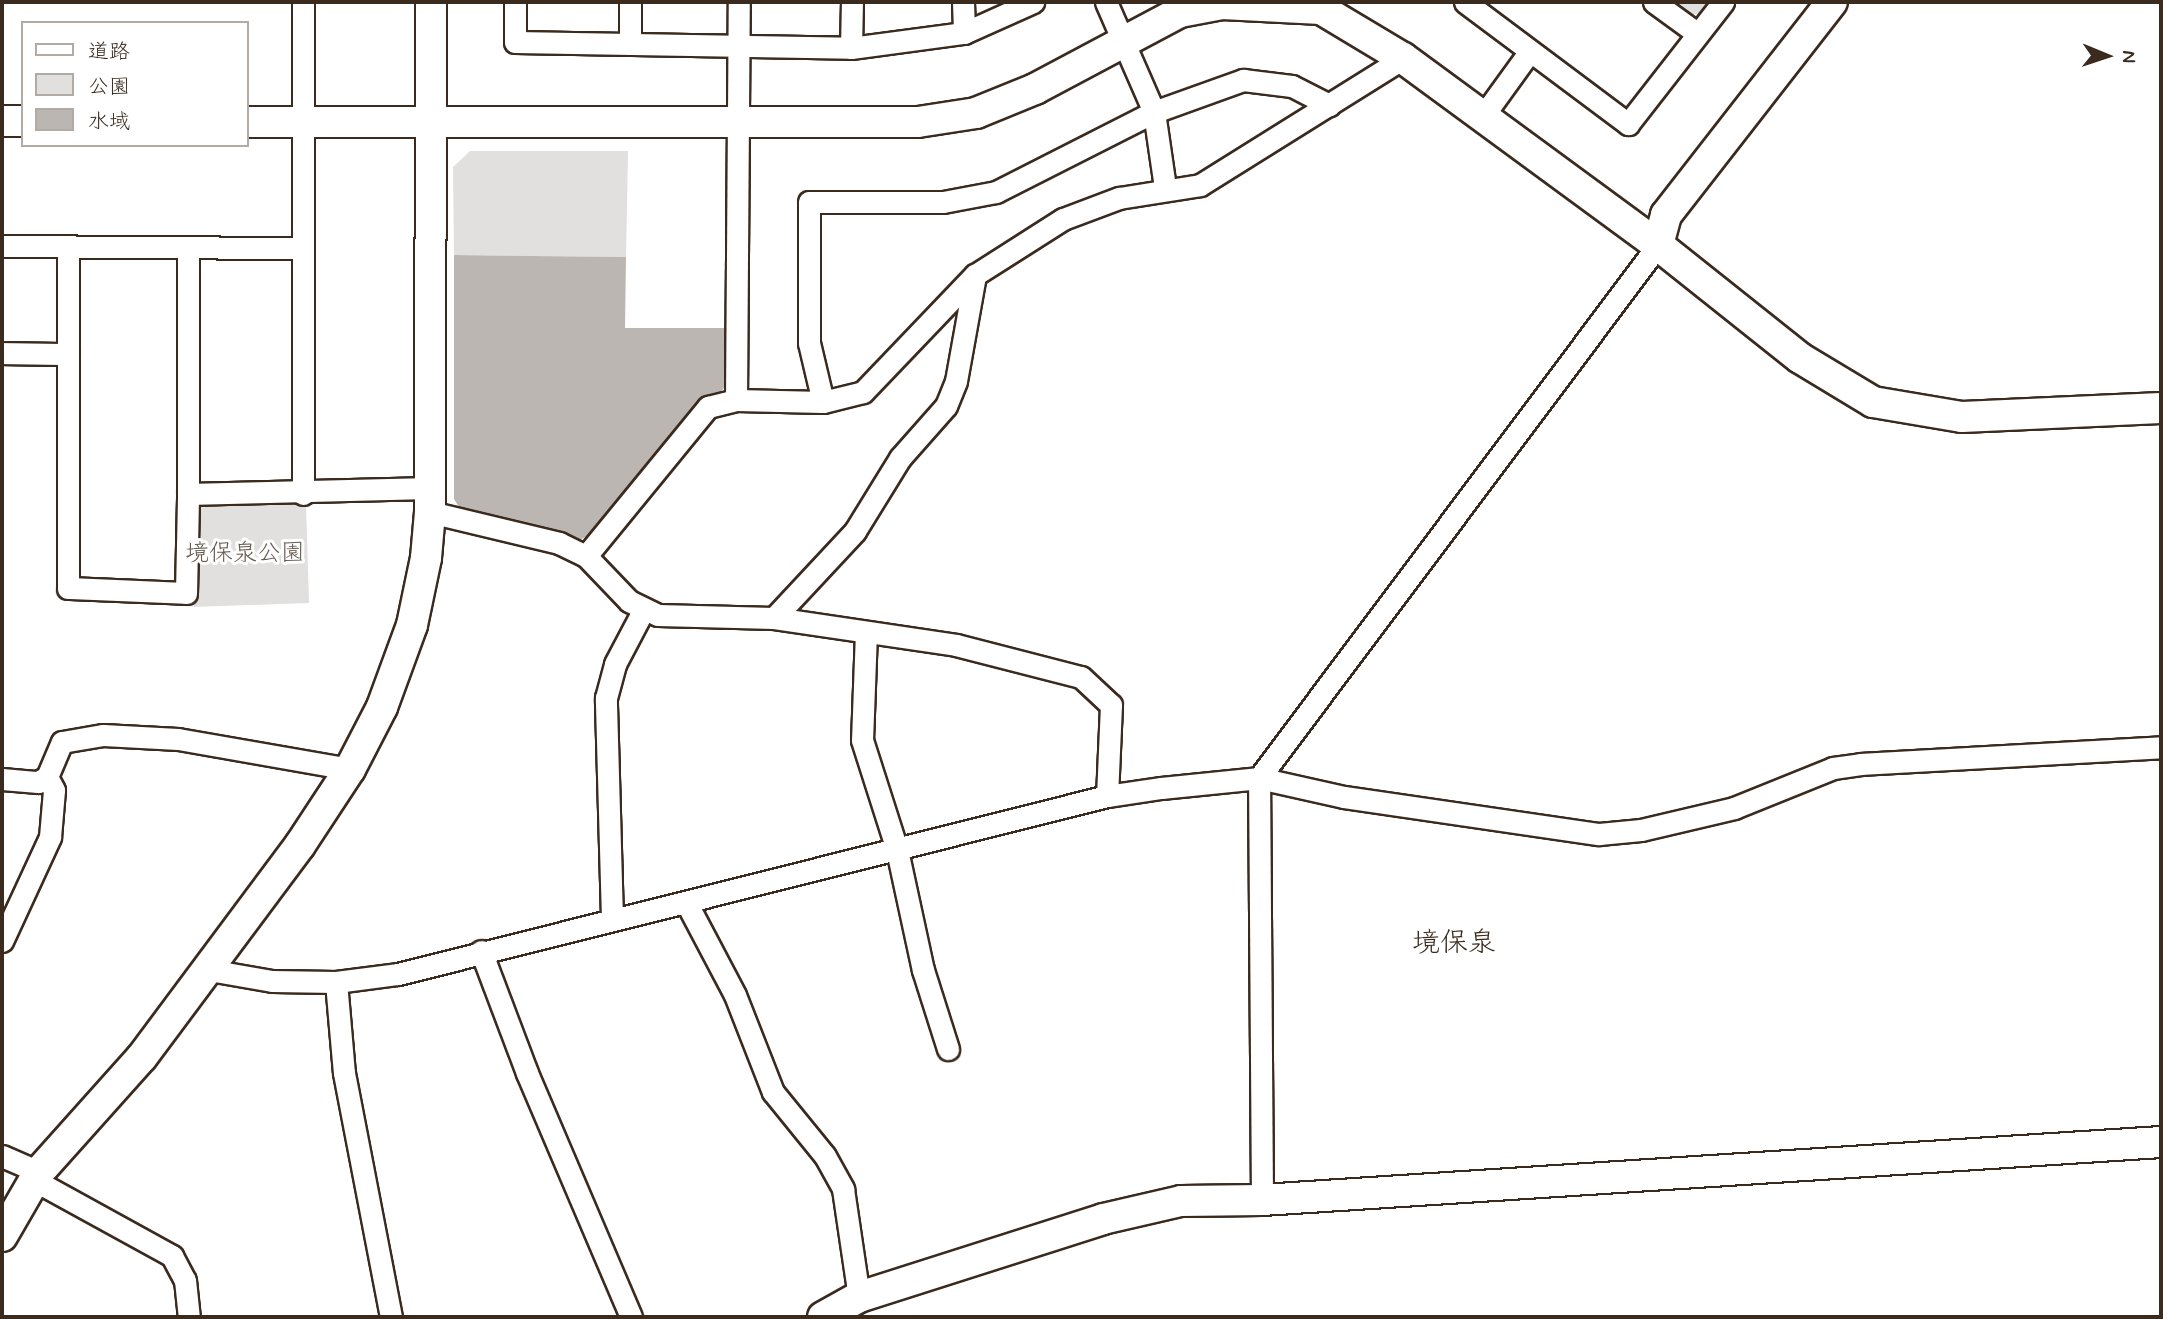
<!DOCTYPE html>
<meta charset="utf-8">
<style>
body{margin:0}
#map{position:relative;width:2163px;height:1319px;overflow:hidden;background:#fff;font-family:Mynerve,"Klee One",sans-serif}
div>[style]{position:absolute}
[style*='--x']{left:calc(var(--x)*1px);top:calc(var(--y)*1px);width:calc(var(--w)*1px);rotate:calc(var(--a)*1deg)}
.green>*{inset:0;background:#e2e0de}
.water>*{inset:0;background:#bcb6b3}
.roads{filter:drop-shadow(2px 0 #3b2a1e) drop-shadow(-2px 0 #3b2a1e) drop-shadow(0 2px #3b2a1e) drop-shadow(0 -2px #3b2a1e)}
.street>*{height:21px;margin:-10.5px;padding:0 10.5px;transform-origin:10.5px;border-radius:10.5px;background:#fff}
.secondary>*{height:30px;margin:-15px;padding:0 15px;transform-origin:15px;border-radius:15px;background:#fff}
span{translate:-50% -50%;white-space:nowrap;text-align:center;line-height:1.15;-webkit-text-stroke:6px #fff;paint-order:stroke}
.park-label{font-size:24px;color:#65584e}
.quarter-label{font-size:28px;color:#3b2a1e}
.frame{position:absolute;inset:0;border:4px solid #3b2a1e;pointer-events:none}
.legend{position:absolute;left:21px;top:21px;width:228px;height:126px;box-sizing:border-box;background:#fff;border:2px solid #b1aaa5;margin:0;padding:9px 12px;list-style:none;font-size:21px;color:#3b2a1e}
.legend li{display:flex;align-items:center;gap:14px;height:35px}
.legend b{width:35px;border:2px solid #b1aaa5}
.north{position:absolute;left:2072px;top:21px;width:70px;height:70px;-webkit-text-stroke:5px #fff;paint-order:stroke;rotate:92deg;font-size:19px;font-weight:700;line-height:28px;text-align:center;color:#3b2a1e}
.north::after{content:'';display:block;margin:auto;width:24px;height:32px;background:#3b2a1e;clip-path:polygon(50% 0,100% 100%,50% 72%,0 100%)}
</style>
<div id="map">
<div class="green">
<div style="clip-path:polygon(1669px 2px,1710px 2px,1700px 14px,1687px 15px)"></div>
<div style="clip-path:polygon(470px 151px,628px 151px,626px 257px,454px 255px,453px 167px)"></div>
<div style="clip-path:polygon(203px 503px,306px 505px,309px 603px,194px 607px,194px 512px)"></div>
</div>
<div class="water">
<div style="clip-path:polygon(454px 255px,626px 257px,625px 328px,729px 328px,727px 384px,719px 394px,705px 395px,591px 534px,578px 541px,462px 512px,454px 499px)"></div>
</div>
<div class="roads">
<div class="street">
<div style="--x:303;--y:2;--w:492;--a:90"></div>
<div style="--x:515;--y:2;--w:40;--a:90"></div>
<div style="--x:515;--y:42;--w:336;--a:1"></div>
<div style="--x:851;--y:48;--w:114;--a:-7.6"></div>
<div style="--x:964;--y:33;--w:76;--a:-24.2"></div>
<div style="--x:630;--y:2;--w:42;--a:90"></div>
<div style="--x:963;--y:2;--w:31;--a:88"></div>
<div style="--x:1106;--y:2;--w:120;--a:66.4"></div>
<div style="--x:1154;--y:112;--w:76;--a:81.7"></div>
<div style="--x:1465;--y:2;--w:204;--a:36.8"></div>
<div style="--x:1628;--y:124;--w:155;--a:-52.1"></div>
<div style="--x:1654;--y:2;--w:54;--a:36"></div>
<div style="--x:851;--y:48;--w:46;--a:-88.8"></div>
<div style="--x:1483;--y:116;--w:80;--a:-54.1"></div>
<div style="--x:2;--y:246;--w:300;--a:0.4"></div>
<div style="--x:68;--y:248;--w:340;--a:90"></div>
<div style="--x:68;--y:588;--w:118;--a:2.4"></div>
<div style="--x:186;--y:593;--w:99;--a:-88.8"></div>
<div style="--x:188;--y:494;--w:241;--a:-1.4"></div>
<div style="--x:2;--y:353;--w:66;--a:0.9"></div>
<div style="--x:736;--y:400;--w:398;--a:-89.6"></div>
<div style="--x:823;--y:402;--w:61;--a:-103.3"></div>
<div style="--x:809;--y:343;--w:141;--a:-90"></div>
<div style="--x:809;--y:202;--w:134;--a:0"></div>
<div style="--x:943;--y:202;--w:54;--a:-10.7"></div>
<div style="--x:996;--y:192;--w:177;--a:-26.9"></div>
<div style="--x:1154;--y:112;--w:95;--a:-19.8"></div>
<div style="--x:1243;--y:80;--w:49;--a:7"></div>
<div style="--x:1292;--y:86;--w:42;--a:27.2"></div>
<div style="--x:188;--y:494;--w:246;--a:-90"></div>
<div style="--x:430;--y:512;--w:133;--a:13.5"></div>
<div style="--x:559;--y:543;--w:30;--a:26"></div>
<div style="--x:586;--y:556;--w:62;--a:46.3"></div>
<div style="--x:629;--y:601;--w:32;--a:26"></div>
<div style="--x:658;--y:615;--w:116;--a:1.5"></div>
<div style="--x:774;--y:618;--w:184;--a:8.4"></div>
<div style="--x:956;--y:645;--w:129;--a:14.4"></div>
<div style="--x:1081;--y:677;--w:41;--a:43"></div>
<div style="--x:1111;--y:705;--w:91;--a:92.5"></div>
<div style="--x:586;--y:556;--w:193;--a:-50.7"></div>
<div style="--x:708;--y:407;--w:29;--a:-14"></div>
<div style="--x:736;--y:400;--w:87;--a:1.3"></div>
<div style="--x:823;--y:402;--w:41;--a:-14"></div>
<div style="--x:863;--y:392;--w:162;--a:-46.3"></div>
<div style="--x:975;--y:275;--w:104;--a:-32.5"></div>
<div style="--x:1063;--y:219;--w:60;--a:-20.6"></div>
<div style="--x:1119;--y:198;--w:82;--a:-9.1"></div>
<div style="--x:1200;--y:185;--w:239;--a:-32"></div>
<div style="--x:774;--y:618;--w:119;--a:-47"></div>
<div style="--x:855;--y:531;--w:86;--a:-58.3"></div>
<div style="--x:900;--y:458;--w:69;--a:-48.5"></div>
<div style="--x:946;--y:406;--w:27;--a:-68"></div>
<div style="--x:956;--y:381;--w:108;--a:-79.8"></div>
<div style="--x:866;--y:632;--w:108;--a:92.1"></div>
<div style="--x:862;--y:740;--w:115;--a:72.3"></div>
<div style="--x:897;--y:850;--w:123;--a:77.8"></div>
<div style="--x:923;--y:970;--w:83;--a:72.4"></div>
<div style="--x:2;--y:779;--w:36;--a:5"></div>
<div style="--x:38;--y:782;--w:10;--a:-29"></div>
<div style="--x:47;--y:777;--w:38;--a:-67"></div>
<div style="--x:62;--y:742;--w:42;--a:-9.7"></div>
<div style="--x:103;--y:735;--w:75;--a:3.1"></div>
<div style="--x:178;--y:739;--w:175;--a:9.9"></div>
<div style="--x:686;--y:902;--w:105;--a:62.2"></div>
<div style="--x:735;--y:995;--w:104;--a:68.6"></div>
<div style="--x:773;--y:1092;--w:82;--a:50.9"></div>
<div style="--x:825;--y:1156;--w:38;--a:61"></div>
<div style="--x:843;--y:1189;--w:109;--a:81.6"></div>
<div style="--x:612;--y:919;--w:221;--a:-91.6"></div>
<div style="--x:606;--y:698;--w:35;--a:-75"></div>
<div style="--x:615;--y:664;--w:60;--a:-62.2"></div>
<div style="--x:2;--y:941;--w:115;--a:-65.2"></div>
<div style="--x:50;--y:837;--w:47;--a:-85.1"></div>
<div style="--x:54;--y:790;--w:15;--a:-118"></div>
<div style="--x:481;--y:951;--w:130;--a:69.3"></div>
<div style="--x:527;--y:1073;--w:265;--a:66.9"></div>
<div style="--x:209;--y:970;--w:64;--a:9.9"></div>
<div style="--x:272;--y:981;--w:64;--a:0.9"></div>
<div style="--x:336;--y:982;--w:63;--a:-7.4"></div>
<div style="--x:398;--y:974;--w:731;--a:-14.09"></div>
<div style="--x:1107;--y:796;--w:55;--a:-8.4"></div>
<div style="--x:1161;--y:788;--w:99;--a:-5.8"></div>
<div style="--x:1259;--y:778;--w:87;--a:12.6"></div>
<div style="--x:1344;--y:797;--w:258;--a:8.3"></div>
<div style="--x:1599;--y:834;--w:42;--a:-5.4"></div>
<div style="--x:1641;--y:830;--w:96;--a:-13.3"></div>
<div style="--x:1734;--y:808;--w:107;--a:-22"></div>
<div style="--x:1833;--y:768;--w:28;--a:-8"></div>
<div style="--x:1861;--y:764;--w:300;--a:-3.2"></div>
<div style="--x:336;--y:982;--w:91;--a:85"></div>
<div style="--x:344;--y:1073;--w:248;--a:79.1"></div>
<div style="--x:2;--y:1156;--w:40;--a:23.4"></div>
<div style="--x:34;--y:1180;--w:158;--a:28.8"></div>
<div style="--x:172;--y:1256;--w:27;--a:62"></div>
<div style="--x:185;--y:1280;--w:37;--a:84"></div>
<div style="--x:1262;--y:1200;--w:422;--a:-90.4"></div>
<div style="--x:1259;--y:778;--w:666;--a:-53.18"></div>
</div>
<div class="secondary">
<div style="--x:2;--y:121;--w:21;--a:0"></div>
<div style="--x:247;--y:122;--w:671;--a:0"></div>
<div style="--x:918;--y:122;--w:59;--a:-8.8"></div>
<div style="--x:976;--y:113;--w:64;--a:-22.1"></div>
<div style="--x:1035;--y:89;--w:164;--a:-28"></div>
<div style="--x:1180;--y:12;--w:43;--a:-10.8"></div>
<div style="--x:1222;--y:4;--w:99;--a:2.9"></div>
<div style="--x:1321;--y:9;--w:96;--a:30.9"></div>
<div style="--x:1403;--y:58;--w:316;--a:36.3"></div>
<div style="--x:1658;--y:245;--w:181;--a:38.5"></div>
<div style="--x:1800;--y:358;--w:85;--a:31.1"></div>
<div style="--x:1873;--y:402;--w:90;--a:9.6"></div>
<div style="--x:1962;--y:417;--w:199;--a:-2.6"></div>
<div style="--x:1658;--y:245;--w:31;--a:-75"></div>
<div style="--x:1666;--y:215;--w:270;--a:-52.1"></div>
<div style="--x:2;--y:1236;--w:74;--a:-60"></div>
<div style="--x:39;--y:1172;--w:154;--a:-48.2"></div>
<div style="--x:142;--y:1057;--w:264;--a:-53.3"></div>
<div style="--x:300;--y:845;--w:91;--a:-56.7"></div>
<div style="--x:350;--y:769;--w:70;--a:-62.7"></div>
<div style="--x:382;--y:707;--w:87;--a:-69.9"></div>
<div style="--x:412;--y:625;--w:68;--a:-78.2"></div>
<div style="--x:426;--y:558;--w:46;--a:-85"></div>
<div style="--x:430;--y:512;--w:510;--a:-89.89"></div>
<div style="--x:823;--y:1317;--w:41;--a:-29.1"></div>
<div style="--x:859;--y:1297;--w:256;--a:-17.7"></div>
<div style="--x:1103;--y:1219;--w:80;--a:-13"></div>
<div style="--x:1181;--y:1201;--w:81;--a:-0.7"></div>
<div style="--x:1262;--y:1200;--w:901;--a:-3.69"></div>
</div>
</div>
<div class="park-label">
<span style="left:245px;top:554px">境保泉公園</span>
</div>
<div class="quarter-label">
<span style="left:1454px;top:944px">境保泉</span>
</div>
<div class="frame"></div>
<ul class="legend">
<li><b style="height:9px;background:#fff"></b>道路</li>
<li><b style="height:19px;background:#e2e0de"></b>公園</li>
<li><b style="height:19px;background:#bcb6b3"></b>水域</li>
</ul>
<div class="north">N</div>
</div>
